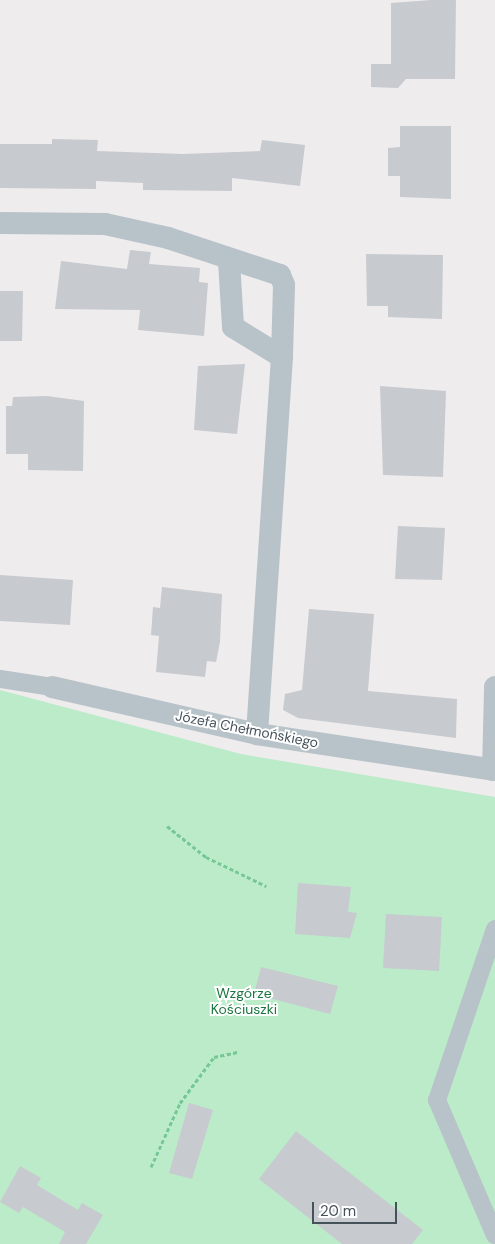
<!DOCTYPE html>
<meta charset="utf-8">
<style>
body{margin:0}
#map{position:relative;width:495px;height:1244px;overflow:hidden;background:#efeced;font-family:"DM Sans",sans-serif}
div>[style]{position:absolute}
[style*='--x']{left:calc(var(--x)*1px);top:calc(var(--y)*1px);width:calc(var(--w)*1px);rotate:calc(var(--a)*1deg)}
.green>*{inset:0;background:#bcebc9}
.building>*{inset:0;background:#c7cacf}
.path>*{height:3px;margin-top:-1.5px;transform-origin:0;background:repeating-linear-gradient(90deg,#76c796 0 4px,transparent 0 6.5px)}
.pedestrian>*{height:18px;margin:-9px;padding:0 9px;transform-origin:9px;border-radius:9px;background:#b8c3c9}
.minor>*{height:22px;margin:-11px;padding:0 11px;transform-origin:11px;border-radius:11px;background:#b8c3c9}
span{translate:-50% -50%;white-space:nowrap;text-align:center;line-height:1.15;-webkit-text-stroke:4px #fff;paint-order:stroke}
.street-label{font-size:14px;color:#465259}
.park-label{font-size:14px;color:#1b753e}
.scale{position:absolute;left:312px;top:1202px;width:85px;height:22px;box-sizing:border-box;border:2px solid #465259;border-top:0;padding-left:6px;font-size:15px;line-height:18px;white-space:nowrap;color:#465259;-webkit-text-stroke:4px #fff;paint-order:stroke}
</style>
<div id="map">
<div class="green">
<div style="clip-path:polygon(0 690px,241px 754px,495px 797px,495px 1244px,0 1244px)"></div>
</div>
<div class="building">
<div style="clip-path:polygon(431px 0,456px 0,455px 79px,406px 79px,398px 88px,371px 87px,371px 64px,391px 64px,391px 3px)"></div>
<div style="clip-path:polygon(400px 126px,451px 126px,451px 199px,400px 197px,400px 176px,388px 176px,388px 148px,400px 147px)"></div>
<div style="clip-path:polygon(52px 139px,98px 140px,97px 151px,183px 154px,260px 151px,262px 140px,305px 145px,300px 186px,232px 178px,232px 191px,143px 190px,143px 183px,96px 181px,96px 189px,0 188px,0 144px,52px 144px)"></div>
<div style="clip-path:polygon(130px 250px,151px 252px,149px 264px,200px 268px,199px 282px,208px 283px,204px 336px,138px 330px,140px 310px,55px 309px,61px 261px,127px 269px)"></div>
<div style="clip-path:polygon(366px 254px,443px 255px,442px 319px,388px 317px,388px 306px,367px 306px)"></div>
<div style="clip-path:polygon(0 291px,23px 291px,22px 341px,0 341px)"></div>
<div style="clip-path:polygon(245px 364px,237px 434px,194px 430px,198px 366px)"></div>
<div style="clip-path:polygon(380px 386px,446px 391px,443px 477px,383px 475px)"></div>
<div style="clip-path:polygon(47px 396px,84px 401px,83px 471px,28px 470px,28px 454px,6px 454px,6px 406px,12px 406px,13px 397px)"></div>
<div style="clip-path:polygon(398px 526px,445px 528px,442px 580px,395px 579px)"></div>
<div style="clip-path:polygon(0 575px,73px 580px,70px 625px,0 621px)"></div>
<div style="clip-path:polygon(162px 587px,222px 594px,220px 642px,216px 662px,207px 661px,205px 677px,156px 672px,159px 636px,151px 635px,153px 607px,160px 608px)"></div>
<div style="clip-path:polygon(309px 609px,374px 614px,368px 691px,457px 699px,456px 738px,298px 718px,283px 710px,285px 694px,302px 690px)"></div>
<div style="clip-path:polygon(298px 883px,351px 887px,348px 912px,357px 913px,350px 938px,295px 934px)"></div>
<div style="clip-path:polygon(386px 914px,442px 917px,439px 971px,383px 968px)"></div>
<div style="clip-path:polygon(261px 967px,338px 986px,330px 1014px,254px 994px)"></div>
<div style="clip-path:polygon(189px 1103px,213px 1110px,192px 1179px,169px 1173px)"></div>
<div style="clip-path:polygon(296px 1131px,423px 1230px,412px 1244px,342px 1244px,259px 1179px)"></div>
<div style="clip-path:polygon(20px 1166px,41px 1178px,37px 1185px,78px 1210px,82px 1203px,103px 1215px,86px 1244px,59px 1244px,65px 1232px,23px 1207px,19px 1213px,0 1202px)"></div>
</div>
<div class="path">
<div style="--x:167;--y:826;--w:50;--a:38.5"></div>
<div style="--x:206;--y:857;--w:67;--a:25.8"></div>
<div style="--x:151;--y:1167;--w:70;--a:-65.6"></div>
<div style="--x:180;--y:1103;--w:57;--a:-53.5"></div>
<div style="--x:214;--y:1057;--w:24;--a:-12"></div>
</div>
<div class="pedestrian">
<div style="--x:0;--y:679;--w:53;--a:8.7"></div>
<div style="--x:495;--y:929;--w:181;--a:108.7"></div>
<div style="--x:437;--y:1100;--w:147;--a:66.8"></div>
</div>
<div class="minor">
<div style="--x:0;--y:223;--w:105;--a:0.5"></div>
<div style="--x:105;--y:224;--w:65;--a:12.5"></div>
<div style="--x:168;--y:238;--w:118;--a:18.3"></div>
<div style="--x:280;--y:275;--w:11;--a:68"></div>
<div style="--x:284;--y:285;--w:72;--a:91.6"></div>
<div style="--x:282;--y:357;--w:378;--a:93.8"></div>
<div style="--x:229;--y:261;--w:66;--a:86.5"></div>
<div style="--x:233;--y:327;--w:57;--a:31.5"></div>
<div style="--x:52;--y:687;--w:210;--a:12.9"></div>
<div style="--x:257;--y:734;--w:241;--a:8.6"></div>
<div style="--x:493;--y:770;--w:83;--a:-88.6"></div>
</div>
<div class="street-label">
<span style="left:247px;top:729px;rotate:11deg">Józefa Chełmońskiego</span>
</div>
<div class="park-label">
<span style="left:244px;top:1001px">Wzgórze<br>Kościuszki</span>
</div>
<div class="scale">20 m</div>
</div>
